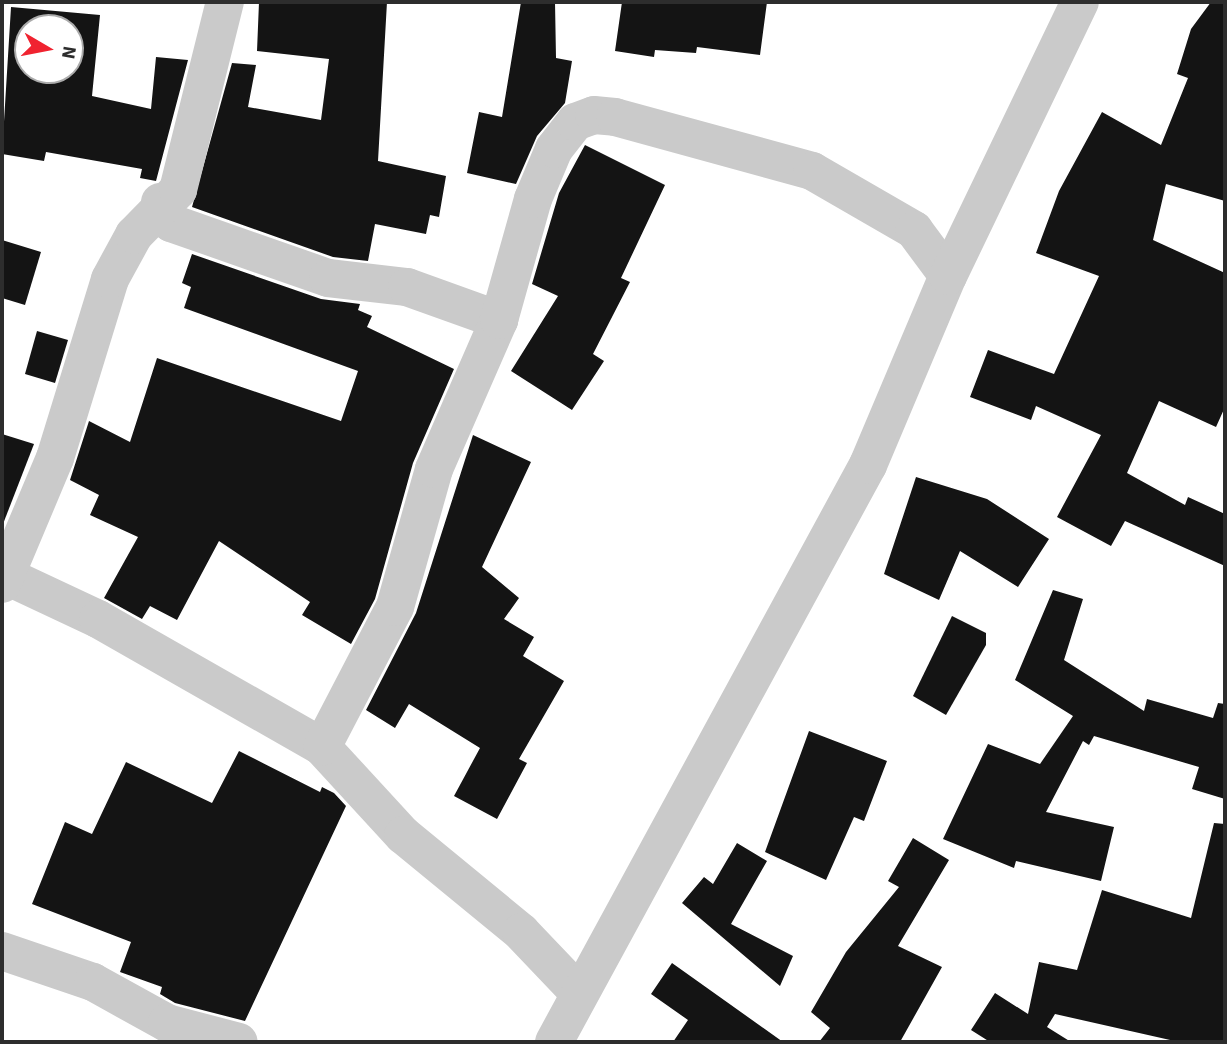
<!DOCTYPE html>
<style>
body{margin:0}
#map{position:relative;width:1227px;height:1044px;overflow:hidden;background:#fff;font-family:"Source Sans 3",sans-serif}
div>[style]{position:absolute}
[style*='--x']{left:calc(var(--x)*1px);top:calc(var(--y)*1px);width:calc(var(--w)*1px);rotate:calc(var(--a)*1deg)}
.building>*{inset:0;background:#141414}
.minor>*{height:38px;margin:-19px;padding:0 19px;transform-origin:19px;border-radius:19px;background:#cacaca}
.tertiary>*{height:38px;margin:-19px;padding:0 19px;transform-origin:19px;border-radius:19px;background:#cacaca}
span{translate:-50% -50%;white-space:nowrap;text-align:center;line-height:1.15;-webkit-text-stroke:7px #fff;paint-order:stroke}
.frame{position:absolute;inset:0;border:4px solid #2d2d2d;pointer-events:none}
.north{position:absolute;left:14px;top:14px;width:70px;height:70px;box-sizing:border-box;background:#fff;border:2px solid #ababab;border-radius:50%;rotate:100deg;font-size:19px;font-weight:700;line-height:28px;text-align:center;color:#2d2d2d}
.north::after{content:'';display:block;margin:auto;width:24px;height:32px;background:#f02330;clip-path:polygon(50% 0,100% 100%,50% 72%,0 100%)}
</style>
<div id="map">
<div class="building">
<div style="clip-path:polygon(259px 2px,387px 2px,378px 161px,446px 176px,439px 217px,430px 215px,426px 234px,375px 224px,368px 261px,333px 257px,192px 207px,232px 63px,256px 65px,248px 107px,321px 120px,329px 59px,257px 51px)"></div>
<div style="clip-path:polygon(521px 2px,555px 2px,556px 58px,572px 61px,565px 103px,537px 136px,516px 184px,467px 173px,479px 112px,502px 117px)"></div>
<div style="clip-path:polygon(622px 2px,767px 2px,760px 55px,697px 47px,696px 53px,655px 50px,654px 57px,615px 51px)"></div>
<div style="clip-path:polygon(1211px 2px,1225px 2px,1225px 201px,1166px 184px,1153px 240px,1225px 273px,1225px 407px,1216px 427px,1159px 401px,1127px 473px,1185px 505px,1188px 497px,1225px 514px,1225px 566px,1125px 521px,1111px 546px,1057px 517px,1101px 435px,1036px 406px,1031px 420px,970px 397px,988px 350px,1054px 374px,1099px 276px,1036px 253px,1059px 191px,1102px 112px,1161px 145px,1188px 78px,1177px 74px,1191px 29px)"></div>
<div style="clip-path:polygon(evenodd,11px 7px,100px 15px,92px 96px,151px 109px,156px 57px,188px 60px,156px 181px,140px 178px,142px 169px,46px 152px,44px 161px,2px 154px,11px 7px,28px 28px,70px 28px,70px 70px,28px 70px,28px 28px)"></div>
<div style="clip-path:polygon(585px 145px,665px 185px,621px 278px,630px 282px,593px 354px,604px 361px,572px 410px,511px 371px,558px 296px,532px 284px,559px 193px)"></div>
<div style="clip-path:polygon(2px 240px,41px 252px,25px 305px,2px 298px)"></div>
<div style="clip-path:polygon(192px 254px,321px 299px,360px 304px,358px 310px,372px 316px,367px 327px,454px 369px,413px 463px,375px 599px,351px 644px,302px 615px,310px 602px,219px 541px,177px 620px,150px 606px,142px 619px,104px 598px,138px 537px,90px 515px,99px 495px,70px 480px,89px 421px,130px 442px,157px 358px,341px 421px,358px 371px,184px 308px,191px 287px,182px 283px)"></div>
<div style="clip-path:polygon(37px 331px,68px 340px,55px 383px,25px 374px)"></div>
<div style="clip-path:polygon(2px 434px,34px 444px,3px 524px,2px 524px)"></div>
<div style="clip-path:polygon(473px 435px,531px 462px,482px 567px,519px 598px,504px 619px,534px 637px,523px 656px,564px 681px,519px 759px,527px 763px,497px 819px,454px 796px,480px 748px,409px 704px,395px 728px,366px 710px,416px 613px)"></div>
<div style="clip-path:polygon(916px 477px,987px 499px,1049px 539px,1018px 587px,960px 551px,939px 600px,884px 574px)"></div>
<div style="clip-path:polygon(1053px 590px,1083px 599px,1064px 660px,1144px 711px,1147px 699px,1213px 718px,1218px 703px,1225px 704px,1225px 799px,1192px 789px,1199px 767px,1094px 736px,1089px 745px,1083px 741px,1046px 812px,1114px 827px,1101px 881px,1016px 861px,1014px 868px,943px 839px,988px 744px,1040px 764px,1073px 716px,1015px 680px)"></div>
<div style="clip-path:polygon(952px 616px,986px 633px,986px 645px,946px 715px,913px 696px)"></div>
<div style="clip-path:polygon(809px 731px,887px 761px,864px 821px,854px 817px,826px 880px,765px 852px)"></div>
<div style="clip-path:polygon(239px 751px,320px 792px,322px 787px,334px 793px,346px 806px,245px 1021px,175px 1003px,160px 994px,162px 987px,120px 972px,131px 942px,32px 904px,65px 822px,92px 834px,126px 762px,212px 803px)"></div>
<div style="clip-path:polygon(1214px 823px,1225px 824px,1225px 1042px,1179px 1042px,1055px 1014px,1047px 1027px,1071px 1042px,990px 1042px,971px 1030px,995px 993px,1028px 1014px,1039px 962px,1077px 970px,1102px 890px,1191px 918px)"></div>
<div style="clip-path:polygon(913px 838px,949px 860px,898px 946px,942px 967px,900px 1042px,819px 1042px,830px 1028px,811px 1012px,846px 952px,899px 887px,888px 881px)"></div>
<div style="clip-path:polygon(737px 843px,767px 861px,731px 924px,793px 956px,780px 986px,682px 903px,704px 877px,713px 884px)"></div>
<div style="clip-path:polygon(672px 963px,783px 1042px,673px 1042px,688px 1020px,651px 994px)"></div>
</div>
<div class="minor">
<div style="--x:160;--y:202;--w:24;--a:62"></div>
<div style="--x:171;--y:223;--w:166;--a:19.3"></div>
<div style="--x:328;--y:278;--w:80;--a:6.5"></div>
<div style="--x:407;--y:287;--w:98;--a:19.7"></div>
<div style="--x:2;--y:574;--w:106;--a:25.1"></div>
<div style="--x:98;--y:619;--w:258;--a:29.7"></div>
<div style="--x:322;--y:747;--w:120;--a:47.4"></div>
<div style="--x:403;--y:835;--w:153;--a:39.4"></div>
<div style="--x:521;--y:932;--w:84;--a:46.4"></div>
<div style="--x:2;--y:584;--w:137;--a:-67.2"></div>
<div style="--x:55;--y:458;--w:187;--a:-72.9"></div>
<div style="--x:110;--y:279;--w:50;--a:-61.4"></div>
<div style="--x:134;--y:235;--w:63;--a:-45.6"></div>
<div style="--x:178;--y:190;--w:194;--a:-76"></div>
<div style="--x:322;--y:747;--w:158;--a:-62.5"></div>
<div style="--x:395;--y:607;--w:143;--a:-74.2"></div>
<div style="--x:434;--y:469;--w:163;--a:-66.4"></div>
<div style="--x:499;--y:320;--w:126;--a:-74.3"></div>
<div style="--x:533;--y:199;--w:54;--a:-67.2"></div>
<div style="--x:554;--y:149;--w:34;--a:-52"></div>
<div style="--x:575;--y:122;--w:20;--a:-20"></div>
<div style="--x:594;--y:115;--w:21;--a:5"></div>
<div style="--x:615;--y:117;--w:204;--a:15.3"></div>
<div style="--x:812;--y:171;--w:118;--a:30"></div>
<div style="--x:914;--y:230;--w:57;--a:53.5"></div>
<div style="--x:2;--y:951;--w:96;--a:18.8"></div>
<div style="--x:93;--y:982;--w:85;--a:29"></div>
<div style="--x:167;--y:1023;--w:74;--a:14.8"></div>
</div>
<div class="tertiary">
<div style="--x:554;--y:1042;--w:657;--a:-61.45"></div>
<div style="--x:868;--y:465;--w:205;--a:-67.1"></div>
<div style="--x:948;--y:276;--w:304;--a:-64.3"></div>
</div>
<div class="frame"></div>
<div class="north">N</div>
</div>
